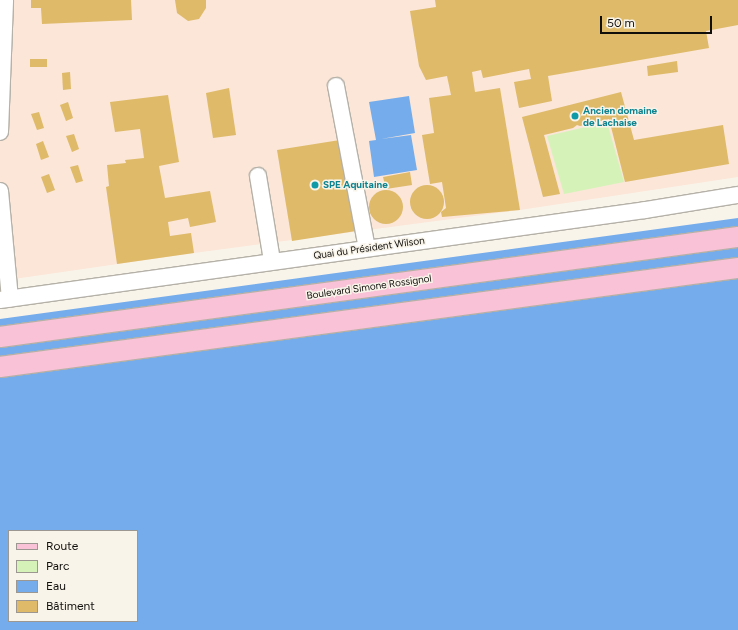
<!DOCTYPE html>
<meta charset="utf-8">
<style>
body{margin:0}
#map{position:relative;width:738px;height:630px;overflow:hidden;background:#f9f4ea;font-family:Figtree,sans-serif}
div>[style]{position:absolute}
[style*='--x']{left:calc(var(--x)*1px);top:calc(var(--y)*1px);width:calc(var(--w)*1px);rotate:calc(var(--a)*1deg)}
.industrial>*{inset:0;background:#fbe6d8}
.green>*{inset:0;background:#d5f3b9}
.water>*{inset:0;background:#75aceb}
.building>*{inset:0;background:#deba69}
.round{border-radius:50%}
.roads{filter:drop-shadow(1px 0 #b5b1a8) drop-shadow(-1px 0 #b5b1a8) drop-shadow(0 1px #b5b1a8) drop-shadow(0 -1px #b5b1a8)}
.minor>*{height:16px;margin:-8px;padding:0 8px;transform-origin:8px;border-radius:8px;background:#fff}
.major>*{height:20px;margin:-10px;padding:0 10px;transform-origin:10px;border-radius:10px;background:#f9c2d7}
.dots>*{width:11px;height:11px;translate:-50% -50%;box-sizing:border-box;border:2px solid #f9f4ea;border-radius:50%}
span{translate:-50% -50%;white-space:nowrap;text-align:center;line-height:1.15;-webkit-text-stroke:3px #f9f4ea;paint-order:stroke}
.culture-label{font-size:10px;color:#0d838f;font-weight:700}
.left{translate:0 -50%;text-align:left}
.street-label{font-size:10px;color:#110f0c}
.legend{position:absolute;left:8px;top:530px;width:130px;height:92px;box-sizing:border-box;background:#f9f4ea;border:1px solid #9c9891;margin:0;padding:5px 7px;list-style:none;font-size:12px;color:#110f0c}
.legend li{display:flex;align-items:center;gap:8px;height:20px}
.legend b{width:20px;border:1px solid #9c9891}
.scale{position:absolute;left:600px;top:16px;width:112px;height:18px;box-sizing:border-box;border:2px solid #110f0c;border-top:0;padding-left:5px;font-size:12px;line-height:14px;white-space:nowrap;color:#110f0c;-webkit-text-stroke:3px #f9f4ea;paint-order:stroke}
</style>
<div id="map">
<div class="industrial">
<div style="clip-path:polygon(0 0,738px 0,738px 177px,520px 210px,194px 253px,0 281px)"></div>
</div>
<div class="green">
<div style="clip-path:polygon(607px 122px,624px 182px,564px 194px,547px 136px)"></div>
</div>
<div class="water">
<div style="clip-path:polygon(409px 96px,415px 133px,381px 139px,411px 135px,417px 170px,374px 177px,369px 141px,376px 140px,369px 102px)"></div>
<div style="clip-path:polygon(evenodd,738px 218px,738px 630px,0 630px,0 319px,738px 218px,9px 531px,137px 531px,137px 621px,9px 621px,9px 531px)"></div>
</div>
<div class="building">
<div style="clip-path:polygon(31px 0,131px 0,132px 20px,42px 24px,41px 8px,31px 8px)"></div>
<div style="clip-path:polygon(175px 0,206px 0,206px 8px,199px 19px,188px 21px,177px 13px)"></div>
<div style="clip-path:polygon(435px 0,738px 0,738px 25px,706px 31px,709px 48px,548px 76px,552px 101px,519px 108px,514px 82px,531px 79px,529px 69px,483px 78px,481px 70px,472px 72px,475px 92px,500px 88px,520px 210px,442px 217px,441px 212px,446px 208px,442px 182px,430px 184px,422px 135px,434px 133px,429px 98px,451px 95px,447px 76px,426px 80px,419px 66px,410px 11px,436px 7px)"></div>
<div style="clip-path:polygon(30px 59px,47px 59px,47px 67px,30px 67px)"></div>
<div style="clip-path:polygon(677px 61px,678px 72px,648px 76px,647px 66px)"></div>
<div style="clip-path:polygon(70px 72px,71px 89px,63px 90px,62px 73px)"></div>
<div style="clip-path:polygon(229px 88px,236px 135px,213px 138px,206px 93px)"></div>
<div style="clip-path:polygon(621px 92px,634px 140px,723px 125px,729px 164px,625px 182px,609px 119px,580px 126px,577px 125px,573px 128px,544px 135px,560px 194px,543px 197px,522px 117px)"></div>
<div style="clip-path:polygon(168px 95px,179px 162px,159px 166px,165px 198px,210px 191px,216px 222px,190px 227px,188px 218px,168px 222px,170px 236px,191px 233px,194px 253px,117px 264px,106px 187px,109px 186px,107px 165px,126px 163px,125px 160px,144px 158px,140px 129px,115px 132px,110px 102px)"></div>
<div style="clip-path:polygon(68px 102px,73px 118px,66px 121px,60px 105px)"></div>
<div style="clip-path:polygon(39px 112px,44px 128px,37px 130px,31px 114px)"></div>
<div style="clip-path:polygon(74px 134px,79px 149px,72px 152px,66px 136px)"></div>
<div style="clip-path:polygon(340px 140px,356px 231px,292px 241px,277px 150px)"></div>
<div style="clip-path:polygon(43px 141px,49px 157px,41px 160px,36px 144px)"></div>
<div style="clip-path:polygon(78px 165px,83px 181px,76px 183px,70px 167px)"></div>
<div style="clip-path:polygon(410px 172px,412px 185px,386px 189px,383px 177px)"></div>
<div style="clip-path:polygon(49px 174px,55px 190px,47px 193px,41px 177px)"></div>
<div class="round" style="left:410px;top:185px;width:34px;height:34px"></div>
<div class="round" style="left:369px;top:190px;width:34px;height:34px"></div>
</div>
<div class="roads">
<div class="minor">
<div style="--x:336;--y:86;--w:165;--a:79.2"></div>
<div style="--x:0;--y:132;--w:132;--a:-87.8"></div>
<div style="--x:258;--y:176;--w:86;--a:80.6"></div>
<div style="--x:0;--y:191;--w:108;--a:84.7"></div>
<div style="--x:0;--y:300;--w:651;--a:-7.94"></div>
<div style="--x:645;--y:210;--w:94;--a:-9.2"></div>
</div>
<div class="major">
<div style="--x:0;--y:337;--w:745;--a:-7.72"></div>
<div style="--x:0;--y:367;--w:745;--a:-7.64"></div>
</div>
</div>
<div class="dots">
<div style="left:575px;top:116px;background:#0f9aa8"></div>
<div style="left:315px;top:185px;background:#0f9aa8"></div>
</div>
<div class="culture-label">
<span class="left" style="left:583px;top:116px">Ancien domaine<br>de Lachaise</span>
<span class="left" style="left:323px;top:185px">SPE Aquitaine</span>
</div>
<div class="street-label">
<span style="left:369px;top:248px;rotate:-8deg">Quai du Président Wilson</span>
<span style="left:369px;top:287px;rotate:-8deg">Boulevard Simone Rossignol</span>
</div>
<ul class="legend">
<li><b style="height:5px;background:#f9c2d7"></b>Route</li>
<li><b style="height:11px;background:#d5f3b9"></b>Parc</li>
<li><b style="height:11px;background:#75aceb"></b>Eau</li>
<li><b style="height:11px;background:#deba69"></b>Bâtiment</li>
</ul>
<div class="scale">50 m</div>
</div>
